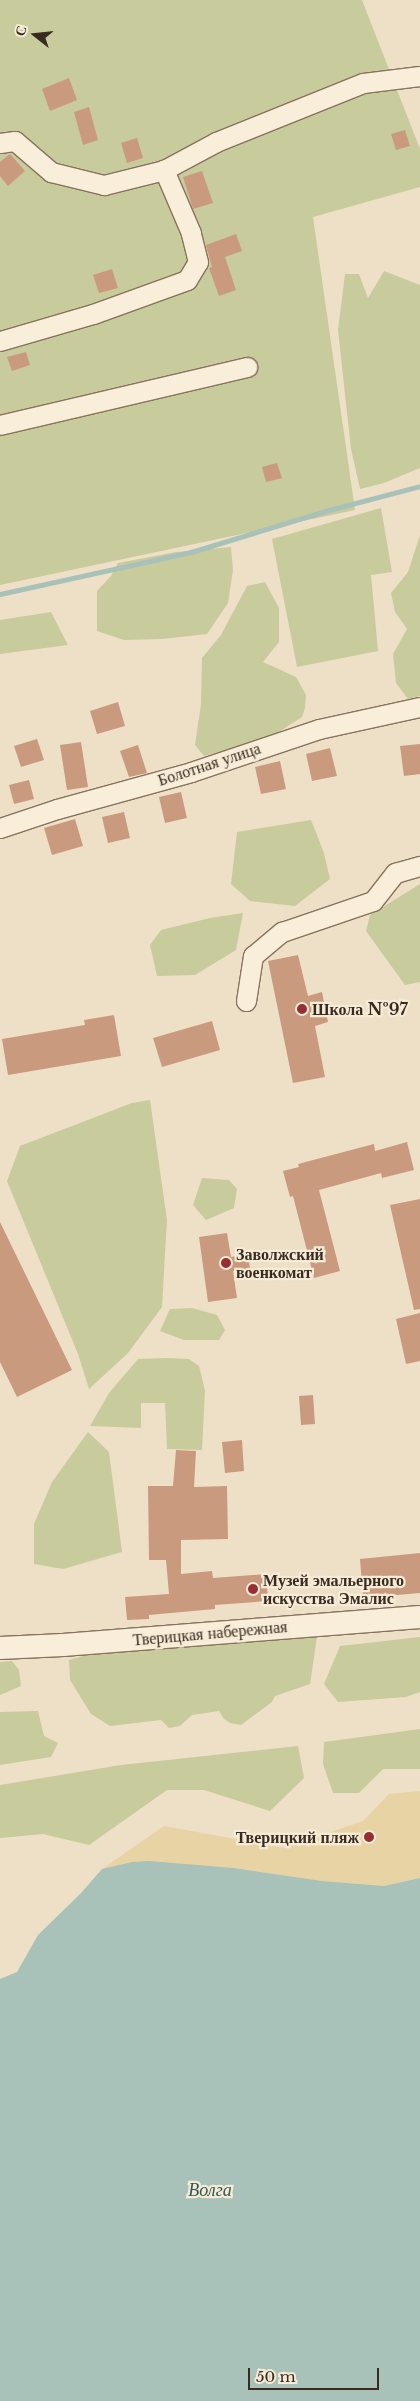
<!DOCTYPE html>
<meta charset="utf-8">
<style>
body{margin:0}
#map{position:relative;width:420px;height:2401px;overflow:hidden;background:#ede0c7;font-family:"Libre Baskerville",serif}
div>[style]{position:absolute}
[style*='--x']{left:calc(var(--x)*1px);top:calc(var(--y)*1px);width:calc(var(--w)*1px);rotate:calc(var(--a)*1deg)}
.green>*{inset:0;background:#c8cb9b}
.sand>*{inset:0;background:#e8d3a5}
.water>*{inset:0;background:#a8c1b9}
.stream>*{height:5px;margin:-2.5px;padding:0 2.5px;transform-origin:2.5px;border-radius:2.5px;background:#a8c1b9}
.building>*{inset:0;background:#ca9a7e}
.roads{filter:drop-shadow(1px 0 #88725d) drop-shadow(-1px 0 #88725d) drop-shadow(0 1px #88725d) drop-shadow(0 -1px #88725d)}
.minor>*{height:19px;margin:-9.5px;padding:0 9.5px;transform-origin:9.5px;border-radius:9.5px;background:#f8eeda}
.tertiary>*{height:22px;margin:-11px;padding:0 11px;transform-origin:11px;border-radius:11px;background:#f8eeda}
.dots>*{width:14px;height:14px;translate:-50% -50%;box-sizing:border-box;border:2px solid #f5ebd6;border-radius:50%}
span{translate:-50% -50%;white-space:nowrap;text-align:center;line-height:1.15;-webkit-text-stroke:4.5px #f5ebd6;paint-order:stroke}
.street-label{font-size:16px;color:#392b20}
.poi-label{font-size:16px;color:#392b20;font-weight:700}
.left{translate:0 -50%;text-align:left}
.right{translate:-100% -50%;text-align:right}
.water-label{font-size:18px;color:#305854;font-style:italic}
.north{position:absolute;left:10px;top:10px;width:50px;height:50px;-webkit-text-stroke:4px #f5ebd6;paint-order:stroke;rotate:286deg;font-size:14px;font-weight:700;line-height:20px;text-align:center;color:#392b20}
.north::after{content:'';display:block;margin:auto;width:18px;height:22px;background:#392b20;clip-path:polygon(50% 0,100% 100%,50% 72%,0 100%)}
.scale{position:absolute;left:248px;top:2368px;width:131px;height:22px;box-sizing:border-box;border:2px solid #392b20;border-top:0;padding-left:6px;font-size:15px;line-height:18px;white-space:nowrap;color:#392b20;-webkit-text-stroke:4px #f5ebd6;paint-order:stroke}
</style>
<div id="map">
<div class="green">
<div style="clip-path:polygon(0 0,362px 0,420px 149px,420px 187px,313px 217px,355px 510px,0 585px)"></div>
<div style="clip-path:polygon(384px 271px,420px 285px,420px 468px,384px 483px,360px 489px,351px 449px,338px 330px,345px 274px,359px 274px,368px 298px)"></div>
<div style="clip-path:polygon(381px 508px,392px 572px,371px 575px,378px 651px,297px 667px,272px 539px)"></div>
<div style="clip-path:polygon(420px 535px,420px 696px,408px 699px,396px 683px,393px 654px,407px 629px,395px 612px,391px 593px,408px 572px)"></div>
<div style="clip-path:polygon(231px 547px,233px 570px,228px 603px,207px 634px,162px 639px,124px 640px,97px 631px,97px 591px,111px 576px,118px 563px,176px 552px)"></div>
<div style="clip-path:polygon(265px 582px,279px 608px,279px 642px,263px 662px,296px 677px,306px 695px,305px 708px,302px 717px,271px 737px,204px 756px,195px 745px,201px 704px,202px 658px,221px 635px,247px 586px)"></div>
<div style="clip-path:polygon(51px 612px,68px 645px,0 654px,0 620px)"></div>
<div style="clip-path:polygon(311px 820px,324px 853px,330px 879px,295px 906px,250px 901px,231px 884px,237px 832px)"></div>
<div style="clip-path:polygon(420px 884px,420px 982px,405px 985px,366px 931px,370px 915px)"></div>
<div style="clip-path:polygon(243px 913px,236px 950px,195px 975px,157px 976px,150px 945px,161px 930px,210px 918px)"></div>
<div style="clip-path:polygon(150px 1100px,167px 1220px,162px 1307px,128px 1353px,89px 1389px,78px 1354px,7px 1181px,20px 1146px,132px 1103px)"></div>
<div style="clip-path:polygon(202px 1178px,229px 1180px,237px 1189px,234px 1208px,206px 1220px,193px 1205px)"></div>
<div style="clip-path:polygon(192px 1308px,217px 1315px,225px 1330px,219px 1340px,184px 1340px,160px 1331px,170px 1309px)"></div>
<div style="clip-path:polygon(167px 1358px,189px 1359px,199px 1366px,205px 1391px,202px 1450px,167px 1449px,165px 1403px,141px 1403px,141px 1428px,90px 1426px,109px 1393px,138px 1359px)"></div>
<div style="clip-path:polygon(88px 1432px,109px 1452px,122px 1552px,63px 1569px,34px 1564px,34px 1524px,52px 1482px)"></div>
<div style="clip-path:polygon(317px 1637px,310px 1684px,275px 1696px,272px 1702px,241px 1725px,230px 1723px,224px 1719px,219px 1711px,192px 1715px,180px 1726px,169px 1728px,161px 1720px,110px 1726px,91px 1714px,70px 1680px,69px 1660px,101px 1651px)"></div>
<div style="clip-path:polygon(420px 1637px,420px 1692px,406px 1697px,338px 1702px,324px 1684px,340px 1646px)"></div>
<div style="clip-path:polygon(12px 1661px,19px 1670px,21px 1686px,0 1695px,0 1662px)"></div>
<div style="clip-path:polygon(38px 1711px,44px 1736px,58px 1743px,51px 1757px,0 1765px,0 1712px)"></div>
<div style="clip-path:polygon(420px 1729px,420px 1769px,383px 1769px,359px 1793px,333px 1793px,323px 1764px,324px 1742px)"></div>
<div style="clip-path:polygon(298px 1746px,304px 1778px,270px 1811px,204px 1790px,167px 1790px,89px 1845px,43px 1834px,0 1838px,0 1785px,121px 1765px)"></div>
</div>
<div class="sand">
<div style="clip-path:polygon(420px 1791px,420px 1878px,384px 1886px,322px 1881px,234px 1868px,132px 1862px,102px 1869px,164px 1826px,284px 1848px,363px 1821px,389px 1794px)"></div>
</div>
<div class="water">
<div style="clip-path:polygon(149px 1861px,234px 1868px,322px 1881px,384px 1886px,420px 1878px,420px 2401px,0 2401px,0 1979px,17px 1972px,38px 1935px,81px 1893px,102px 1869px,132px 1862px)"></div>
</div>
<div class="stream">
<div style="--x:0;--y:594;--w:196;--a:-12.4"></div>
<div style="--x:191;--y:552;--w:140;--a:-17"></div>
<div style="--x:325;--y:511;--w:98;--a:-14.7"></div>
</div>
<div class="building">
<div style="clip-path:polygon(69px 78px,77px 100px,50px 111px,42px 89px)"></div>
<div style="clip-path:polygon(89px 107px,98px 140px,83px 145px,74px 112px)"></div>
<div style="clip-path:polygon(405px 130px,410px 146px,396px 150px,391px 134px)"></div>
<div style="clip-path:polygon(137px 138px,143px 158px,127px 163px,121px 143px)"></div>
<div style="clip-path:polygon(10px 154px,25px 171px,8px 186px,0 176px,0 162px)"></div>
<div style="clip-path:polygon(202px 171px,213px 203px,193px 209px,183px 177px)"></div>
<div style="clip-path:polygon(236px 234px,242px 251px,225px 257px,236px 290px,219px 296px,209px 268px,212px 267px,206px 245px)"></div>
<div style="clip-path:polygon(112px 269px,118px 288px,99px 293px,93px 275px)"></div>
<div style="clip-path:polygon(26px 352px,30px 365px,12px 371px,7px 357px)"></div>
<div style="clip-path:polygon(277px 463px,282px 478px,266px 482px,262px 467px)"></div>
<div style="clip-path:polygon(118px 702px,125px 726px,97px 734px,90px 711px)"></div>
<div style="clip-path:polygon(37px 739px,44px 760px,21px 767px,14px 746px)"></div>
<div style="clip-path:polygon(81px 742px,88px 787px,67px 790px,60px 745px)"></div>
<div style="clip-path:polygon(420px 744px,420px 774px,404px 776px,400px 746px)"></div>
<div style="clip-path:polygon(138px 745px,147px 773px,129px 777px,120px 751px)"></div>
<div style="clip-path:polygon(330px 748px,337px 776px,312px 781px,306px 754px)"></div>
<div style="clip-path:polygon(280px 761px,286px 789px,261px 794px,255px 767px)"></div>
<div style="clip-path:polygon(29px 780px,34px 799px,14px 804px,9px 785px)"></div>
<div style="clip-path:polygon(181px 792px,187px 818px,165px 823px,159px 797px)"></div>
<div style="clip-path:polygon(124px 812px,130px 838px,108px 843px,102px 817px)"></div>
<div style="clip-path:polygon(75px 819px,83px 846px,52px 855px,44px 828px)"></div>
<div style="clip-path:polygon(298px 955px,308px 996px,322px 992px,328px 1022px,315px 1026px,325px 1077px,293px 1083px,268px 961px)"></div>
<div style="clip-path:polygon(114px 1015px,121px 1056px,8px 1075px,2px 1039px,85px 1025px,84px 1020px)"></div>
<div style="clip-path:polygon(212px 1021px,220px 1050px,162px 1067px,153px 1038px)"></div>
<div style="clip-path:polygon(407px 1142px,414px 1170px,382px 1178px,381px 1173px,319px 1190px,340px 1271px,314px 1278px,293px 1196px,290px 1197px,283px 1171px,299px 1167px,298px 1164px,374px 1144px,375px 1151px)"></div>
<div style="clip-path:polygon(420px 1199px,420px 1309px,414px 1310px,390px 1205px)"></div>
<div style="clip-path:polygon(0 1222px,72px 1370px,17px 1397px,0 1362px)"></div>
<div style="clip-path:polygon(227px 1233px,231px 1257px,248px 1254px,250px 1269px,233px 1271px,237px 1298px,208px 1302px,199px 1237px)"></div>
<div style="clip-path:polygon(420px 1313px,420px 1361px,406px 1364px,396px 1319px)"></div>
<div style="clip-path:polygon(313px 1395px,315px 1424px,301px 1425px,299px 1396px)"></div>
<div style="clip-path:polygon(242px 1440px,244px 1471px,225px 1473px,222px 1442px)"></div>
<div style="clip-path:polygon(176px 1450px,196px 1451px,194px 1487px,227px 1486px,228px 1539px,181px 1540px,181px 1574px,212px 1571px,213px 1578px,266px 1574px,268px 1601px,215px 1605px,215px 1609px,149px 1615px,149px 1619px,127px 1620px,125px 1597px,169px 1594px,166px 1560px,149px 1560px,148px 1486px,173px 1486px)"></div>
<div style="clip-path:polygon(420px 1553px,420px 1593px,363px 1598px,360px 1559px)"></div>
</div>
<div class="roads">
<div class="minor">
<div style="--x:0;--y:143;--w:15;--a:-8"></div>
<div style="--x:15;--y:141;--w:48;--a:40.7"></div>
<div style="--x:51;--y:172;--w:55;--a:13.8"></div>
<div style="--x:104;--y:185;--w:62;--a:-14"></div>
<div style="--x:164;--y:170;--w:59;--a:-28.3"></div>
<div style="--x:216;--y:142;--w:158;--a:-21.9"></div>
<div style="--x:363;--y:83;--w:57;--a:-7"></div>
<div style="--x:0;--y:341;--w:97;--a:-16.2"></div>
<div style="--x:93;--y:314;--w:100;--a:-19.9"></div>
<div style="--x:187;--y:280;--w:21;--a:-59"></div>
<div style="--x:198;--y:262;--w:30;--a:-104"></div>
<div style="--x:191;--y:233;--w:69;--a:-113.2"></div>
<div style="--x:0;--y:425;--w:254;--a:-13.2"></div>
<div style="--x:0;--y:828;--w:60;--a:-18.4"></div>
<div style="--x:57;--y:809;--w:139;--a:-15.4"></div>
<div style="--x:191;--y:772;--w:135;--a:-18.6"></div>
<div style="--x:319;--y:729;--w:103;--a:-12.3"></div>
<div style="--x:246;--y:1001;--w:46;--a:-81.2"></div>
<div style="--x:253;--y:956;--w:38;--a:-40"></div>
<div style="--x:282;--y:932;--w:96;--a:-18.8"></div>
<div style="--x:373;--y:901;--w:36;--a:-52"></div>
<div style="--x:395;--y:873;--w:26;--a:-16"></div>
</div>
<div class="tertiary">
<div style="--x:0;--y:1648;--w:63;--a:-2.7"></div>
<div style="--x:63;--y:1645;--w:358;--a:-4.5"></div>
</div>
</div>
<div class="dots">
<div style="left:302px;top:1009px;background:#962e33"></div>
<div style="left:226px;top:1263px;background:#962e33"></div>
<div style="left:253px;top:1589px;background:#962e33"></div>
<div style="left:369px;top:1837px;background:#962e33"></div>
</div>
<div class="street-label">
<span style="left:209px;top:764px;rotate:-18deg">Болотная улица</span>
<span style="left:210px;top:1633px;rotate:-5deg">Тверицкая набережная</span>
</div>
<div class="poi-label">
<span class="left" style="left:312px;top:1009px">Школа №97</span>
<span class="left" style="left:236px;top:1263px">Заволжский<br>военкомат</span>
<span class="left" style="left:263px;top:1589px">Музей эмальерного<br>искусства Эмалис</span>
<span class="right" style="left:359px;top:1837px">Тверицкий пляж</span>
</div>
<div class="water-label">
<span style="left:210px;top:2190px">Волга</span>
</div>
<div class="north">С</div>
<div class="scale">50 m</div>
</div>
